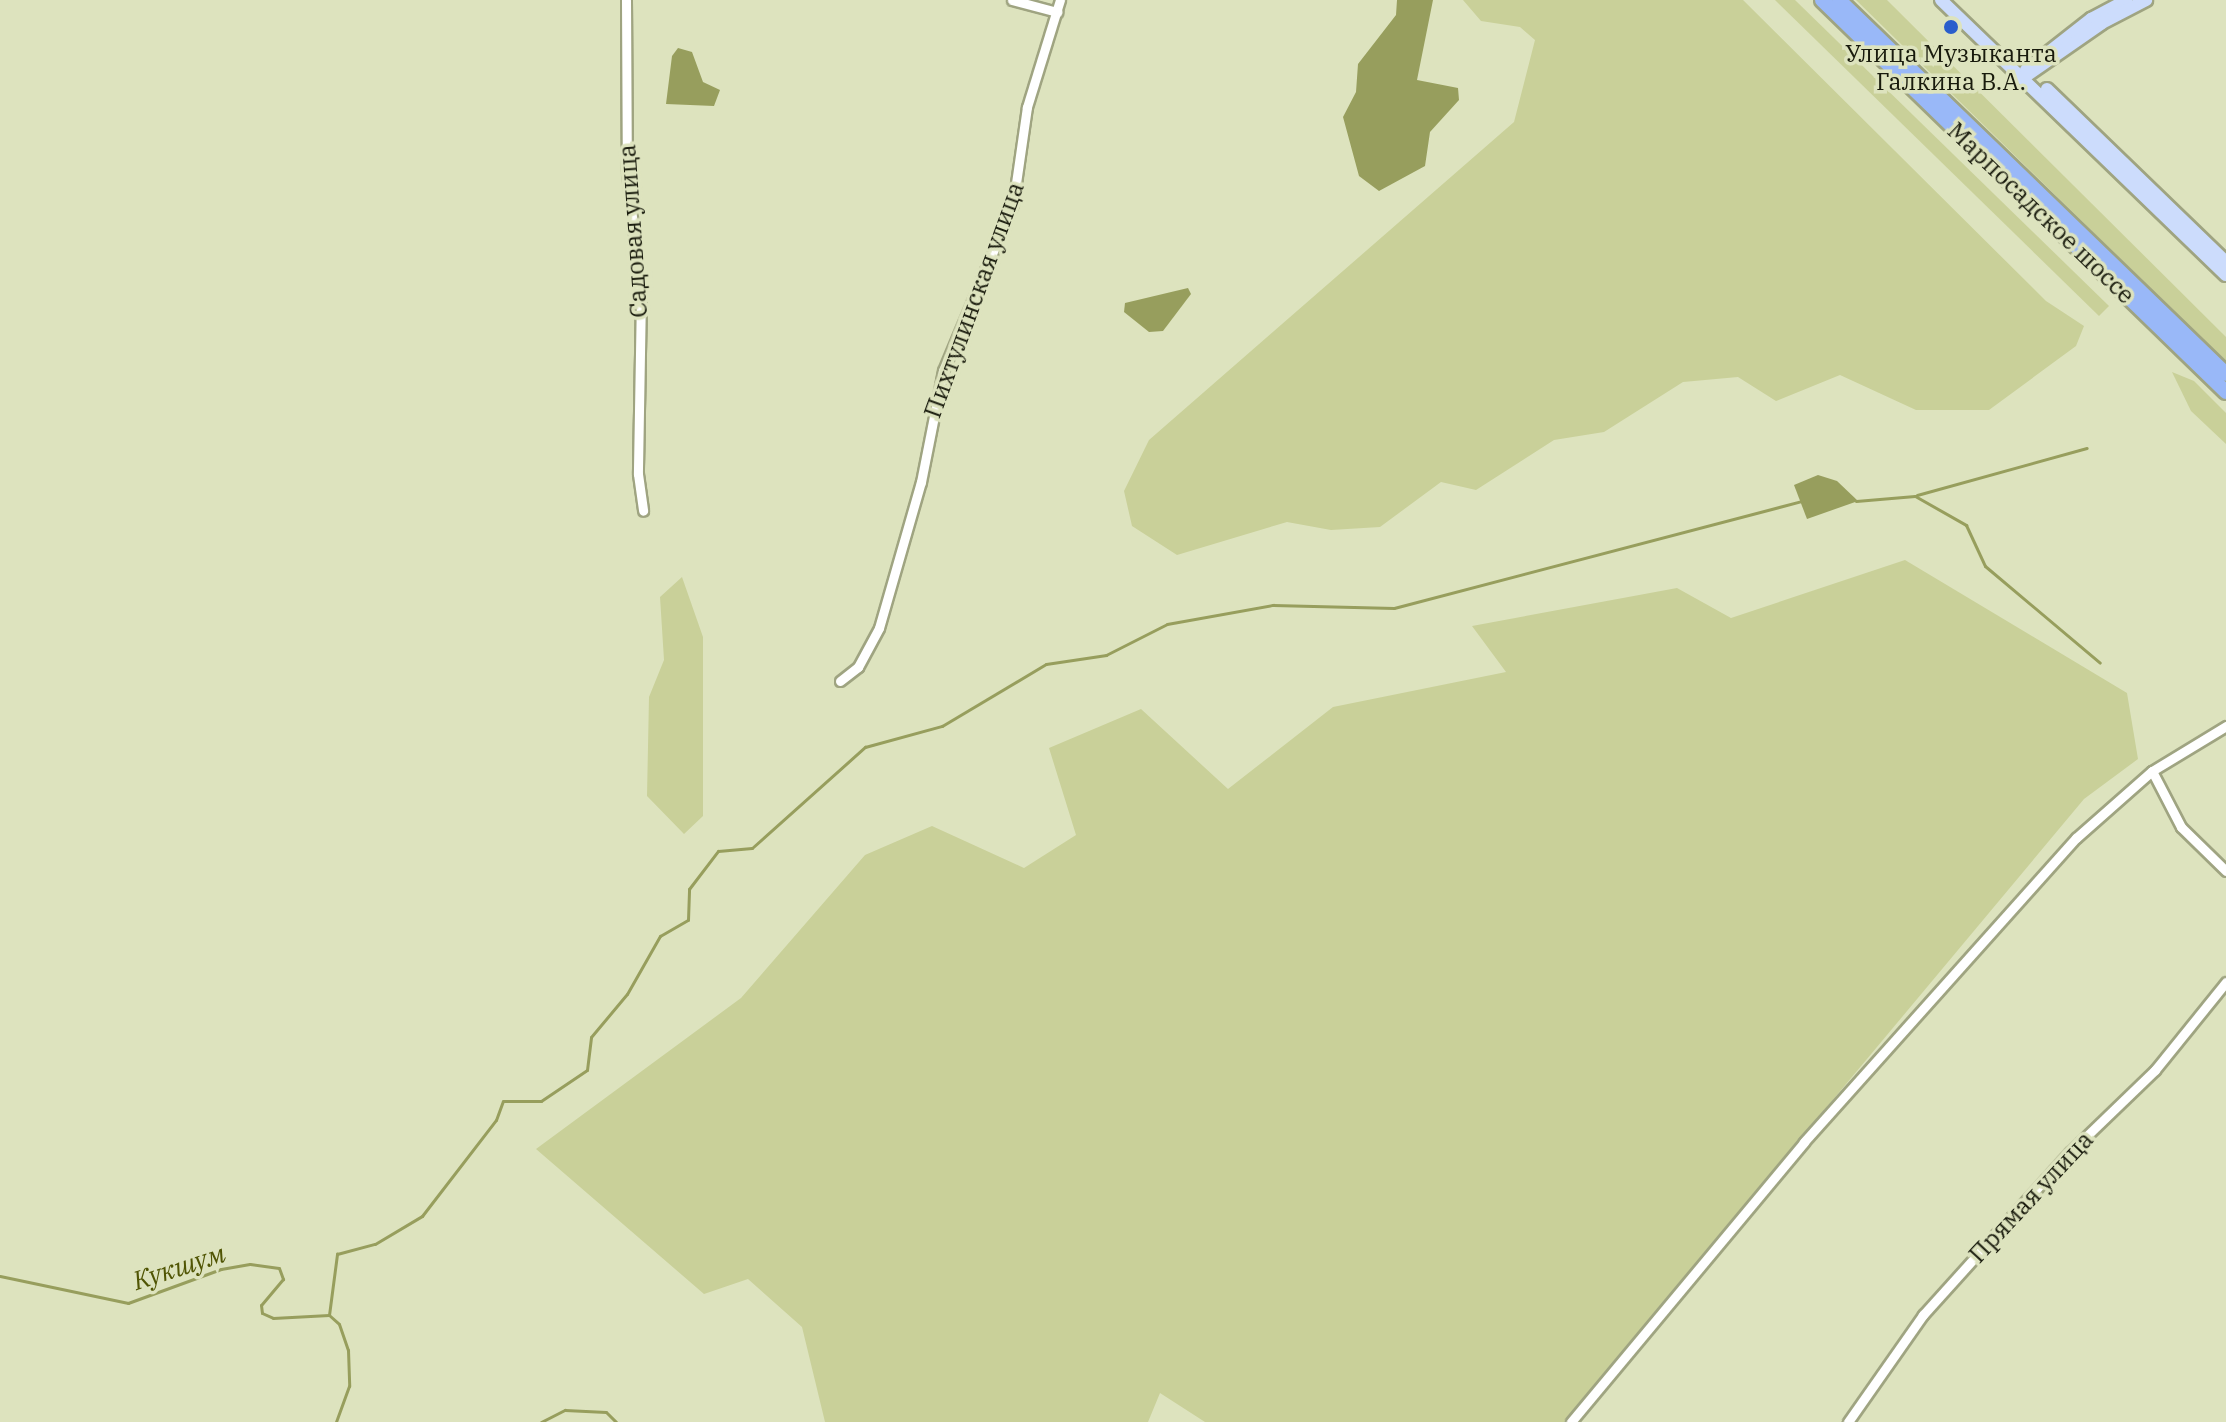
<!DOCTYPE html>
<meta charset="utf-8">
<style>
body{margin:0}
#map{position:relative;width:2226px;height:1422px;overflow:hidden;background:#dde3be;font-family:"IBM Plex Serif",serif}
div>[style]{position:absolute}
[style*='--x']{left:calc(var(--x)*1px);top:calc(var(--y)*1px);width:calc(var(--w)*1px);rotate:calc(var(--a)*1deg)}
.green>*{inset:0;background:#c9d099}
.water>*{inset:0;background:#979e5d}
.stream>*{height:3px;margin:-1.5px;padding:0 1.5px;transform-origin:1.5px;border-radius:1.5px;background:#979e5d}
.roads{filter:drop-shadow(2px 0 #9fa481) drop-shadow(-2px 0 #9fa481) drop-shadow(0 2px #9fa481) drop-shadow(0 -2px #9fa481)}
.street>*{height:9px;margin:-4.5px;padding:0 4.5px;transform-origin:4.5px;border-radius:4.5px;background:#fff}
.secondary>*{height:12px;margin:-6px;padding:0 6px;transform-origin:6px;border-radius:6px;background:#ccdcfc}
.primary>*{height:14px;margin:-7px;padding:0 7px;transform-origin:7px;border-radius:7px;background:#99b8f8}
.dots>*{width:22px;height:22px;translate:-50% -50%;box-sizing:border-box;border:4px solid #dde3be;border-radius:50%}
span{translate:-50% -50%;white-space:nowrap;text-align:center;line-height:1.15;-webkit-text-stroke:7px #dde3be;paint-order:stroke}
.poi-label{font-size:24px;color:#181a0c}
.street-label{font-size:24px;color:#181a0c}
.water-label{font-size:26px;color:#505504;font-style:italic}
</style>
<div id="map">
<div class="green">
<div style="clip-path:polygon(1463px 0,1743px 0,2046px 301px,2084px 326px,2076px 346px,1989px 410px,1916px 410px,1840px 375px,1776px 401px,1738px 377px,1683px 382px,1604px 432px,1554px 440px,1476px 490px,1441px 482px,1380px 527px,1331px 530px,1287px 522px,1177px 555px,1132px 526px,1124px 491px,1149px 440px,1514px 122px,1535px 40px,1520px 27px,1481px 21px)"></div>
<div style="clip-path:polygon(1775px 0,1795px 0,2109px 306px,2099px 316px)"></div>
<div style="clip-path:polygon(1856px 0,1887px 0,2226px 337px,2226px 362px)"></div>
<div style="clip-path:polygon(2172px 372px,2194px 381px,2226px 413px,2226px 444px,2191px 411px)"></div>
<div style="clip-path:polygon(1905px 560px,2127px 693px,2138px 759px,2084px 799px,1564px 1422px,1205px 1422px,1160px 1393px,1148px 1422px,825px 1422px,802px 1327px,748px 1279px,704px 1294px,536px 1149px,741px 998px,865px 855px,932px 826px,1024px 868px,1076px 835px,1049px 748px,1141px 709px,1228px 789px,1333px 707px,1506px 672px,1472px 626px,1677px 588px,1731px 618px)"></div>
<div style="clip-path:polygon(682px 577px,703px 637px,703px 816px,684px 834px,647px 796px,649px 697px,664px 660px,660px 597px)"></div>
</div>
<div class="water">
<div style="clip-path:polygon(1397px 0,1433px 0,1417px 80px,1458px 88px,1459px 100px,1430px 132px,1425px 166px,1379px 191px,1359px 176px,1343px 117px,1356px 92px,1358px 64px,1396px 15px)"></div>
<div style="clip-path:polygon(678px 48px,692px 52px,703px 82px,720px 90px,714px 106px,666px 104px,672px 56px)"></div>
<div style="clip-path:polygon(1188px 288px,1191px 294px,1163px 331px,1149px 332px,1124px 312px,1125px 303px)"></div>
<div style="clip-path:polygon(1818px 475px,1837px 481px,1858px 501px,1807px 519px,1794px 485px)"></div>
</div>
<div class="stream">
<div style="--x:1917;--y:495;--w:176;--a:-15.5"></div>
<div style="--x:1856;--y:501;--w:59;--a:-4.8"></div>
<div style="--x:1915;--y:496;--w:59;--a:29.6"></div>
<div style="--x:1966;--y:525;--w:45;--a:65.1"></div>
<div style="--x:1985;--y:566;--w:150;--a:40.1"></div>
<div style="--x:0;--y:1276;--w:131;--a:11.9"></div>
<div style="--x:128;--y:1303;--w:99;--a:-20.1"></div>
<div style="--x:221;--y:1269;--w:29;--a:-10"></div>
<div style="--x:250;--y:1264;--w:29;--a:8"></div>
<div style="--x:279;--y:1268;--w:12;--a:70"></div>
<div style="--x:283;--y:1279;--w:34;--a:130"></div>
<div style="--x:261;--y:1305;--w:8;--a:83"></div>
<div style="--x:262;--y:1313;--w:12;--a:24"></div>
<div style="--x:273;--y:1318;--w:56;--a:-3.1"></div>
<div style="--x:329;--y:1315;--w:13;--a:42"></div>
<div style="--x:339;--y:1324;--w:28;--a:71"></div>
<div style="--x:348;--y:1350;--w:36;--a:88"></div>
<div style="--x:349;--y:1386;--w:38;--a:110"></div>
<div style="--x:329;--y:1315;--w:62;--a:-82.5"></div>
<div style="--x:337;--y:1254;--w:39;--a:-15"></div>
<div style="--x:375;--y:1244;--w:55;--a:-30.8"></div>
<div style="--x:422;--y:1216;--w:121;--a:-52.4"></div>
<div style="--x:496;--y:1120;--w:20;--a:-70"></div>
<div style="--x:503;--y:1101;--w:38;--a:0"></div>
<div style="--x:541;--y:1101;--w:55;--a:-34"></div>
<div style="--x:587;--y:1070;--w:33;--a:-83"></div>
<div style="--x:591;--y:1037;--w:56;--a:-50.1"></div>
<div style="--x:627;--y:994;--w:67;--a:-60.4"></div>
<div style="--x:660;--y:936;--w:32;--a:-30"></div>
<div style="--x:688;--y:920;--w:31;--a:-88"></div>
<div style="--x:689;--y:889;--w:48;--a:-52.7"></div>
<div style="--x:718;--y:851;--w:34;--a:-5"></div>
<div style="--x:752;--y:848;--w:152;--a:-41.8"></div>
<div style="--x:865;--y:747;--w:80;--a:-15.3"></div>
<div style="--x:942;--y:726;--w:121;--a:-30.8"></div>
<div style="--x:1046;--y:664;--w:61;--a:-8.5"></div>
<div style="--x:1106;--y:655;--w:68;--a:-26.9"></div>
<div style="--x:1167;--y:624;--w:108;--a:-10.2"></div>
<div style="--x:1273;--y:605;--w:121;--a:1.4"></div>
<div style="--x:1394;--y:608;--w:422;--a:-14.7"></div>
<div style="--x:541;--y:1422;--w:27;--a:-27"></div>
<div style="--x:565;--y:1410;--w:41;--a:2.8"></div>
<div style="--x:606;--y:1412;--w:14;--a:45"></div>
</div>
<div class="roads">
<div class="street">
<div style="--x:626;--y:0;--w:173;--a:89.7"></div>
<div style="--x:627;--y:173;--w:124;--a:83.5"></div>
<div style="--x:641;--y:296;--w:178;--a:91"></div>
<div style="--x:638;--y:474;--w:37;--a:82"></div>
<div style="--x:1012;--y:0;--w:47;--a:14.9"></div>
<div style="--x:840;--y:681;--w:23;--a:-38"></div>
<div style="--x:858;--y:667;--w:44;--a:-61.7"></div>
<div style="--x:879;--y:628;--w:152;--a:-74"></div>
<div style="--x:921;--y:482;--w:113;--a:-78.8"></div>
<div style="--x:943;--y:371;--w:181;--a:-67.3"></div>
<div style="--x:1013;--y:204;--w:98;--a:-81.8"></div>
<div style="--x:1027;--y:107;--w:112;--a:-72.9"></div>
<div style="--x:2152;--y:771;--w:63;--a:62.6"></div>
<div style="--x:2181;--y:827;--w:63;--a:44.4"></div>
<div style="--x:1571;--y:1422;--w:364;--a:-50.2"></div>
<div style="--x:1804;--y:1142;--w:408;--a:-48.2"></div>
<div style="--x:2076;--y:838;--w:101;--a:-41.4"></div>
<div style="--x:2152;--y:771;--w:87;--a:-31.3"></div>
<div style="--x:1848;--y:1422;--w:131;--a:-55"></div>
<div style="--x:1923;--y:1315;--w:219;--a:-48"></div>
<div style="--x:2070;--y:1152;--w:118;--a:-44"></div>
<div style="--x:2155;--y:1070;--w:113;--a:-51.1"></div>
</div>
<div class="secondary">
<div style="--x:1941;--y:0;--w:396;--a:44"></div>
<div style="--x:2026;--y:70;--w:83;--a:-38.1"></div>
<div style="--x:2091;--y:19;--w:40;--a:-28"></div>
<div style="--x:2023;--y:78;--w:96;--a:-34.8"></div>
<div style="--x:2102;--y:23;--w:50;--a:-27.6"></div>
<div style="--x:2047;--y:89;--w:249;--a:44"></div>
</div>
<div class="primary">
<div style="--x:1822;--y:0;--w:563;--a:44.14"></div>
<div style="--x:1839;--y:0;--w:538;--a:44.02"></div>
</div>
</div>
<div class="dots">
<div style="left:1951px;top:27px;background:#2a5ecc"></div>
</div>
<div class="poi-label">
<span style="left:1951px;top:68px">Улица Музыканта<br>Галкина В.А.</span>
</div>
<div class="street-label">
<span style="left:2041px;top:213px;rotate:44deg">Марпосадское шоссе</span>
<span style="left:633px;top:231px;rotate:-94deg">Садовая улица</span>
<span style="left:974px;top:300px;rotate:-70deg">Пихтулинская улица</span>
<span style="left:2031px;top:1197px;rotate:-47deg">Прямая улица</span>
</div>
<div class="water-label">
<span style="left:179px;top:1267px;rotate:-18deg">Кукшум</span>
</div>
</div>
